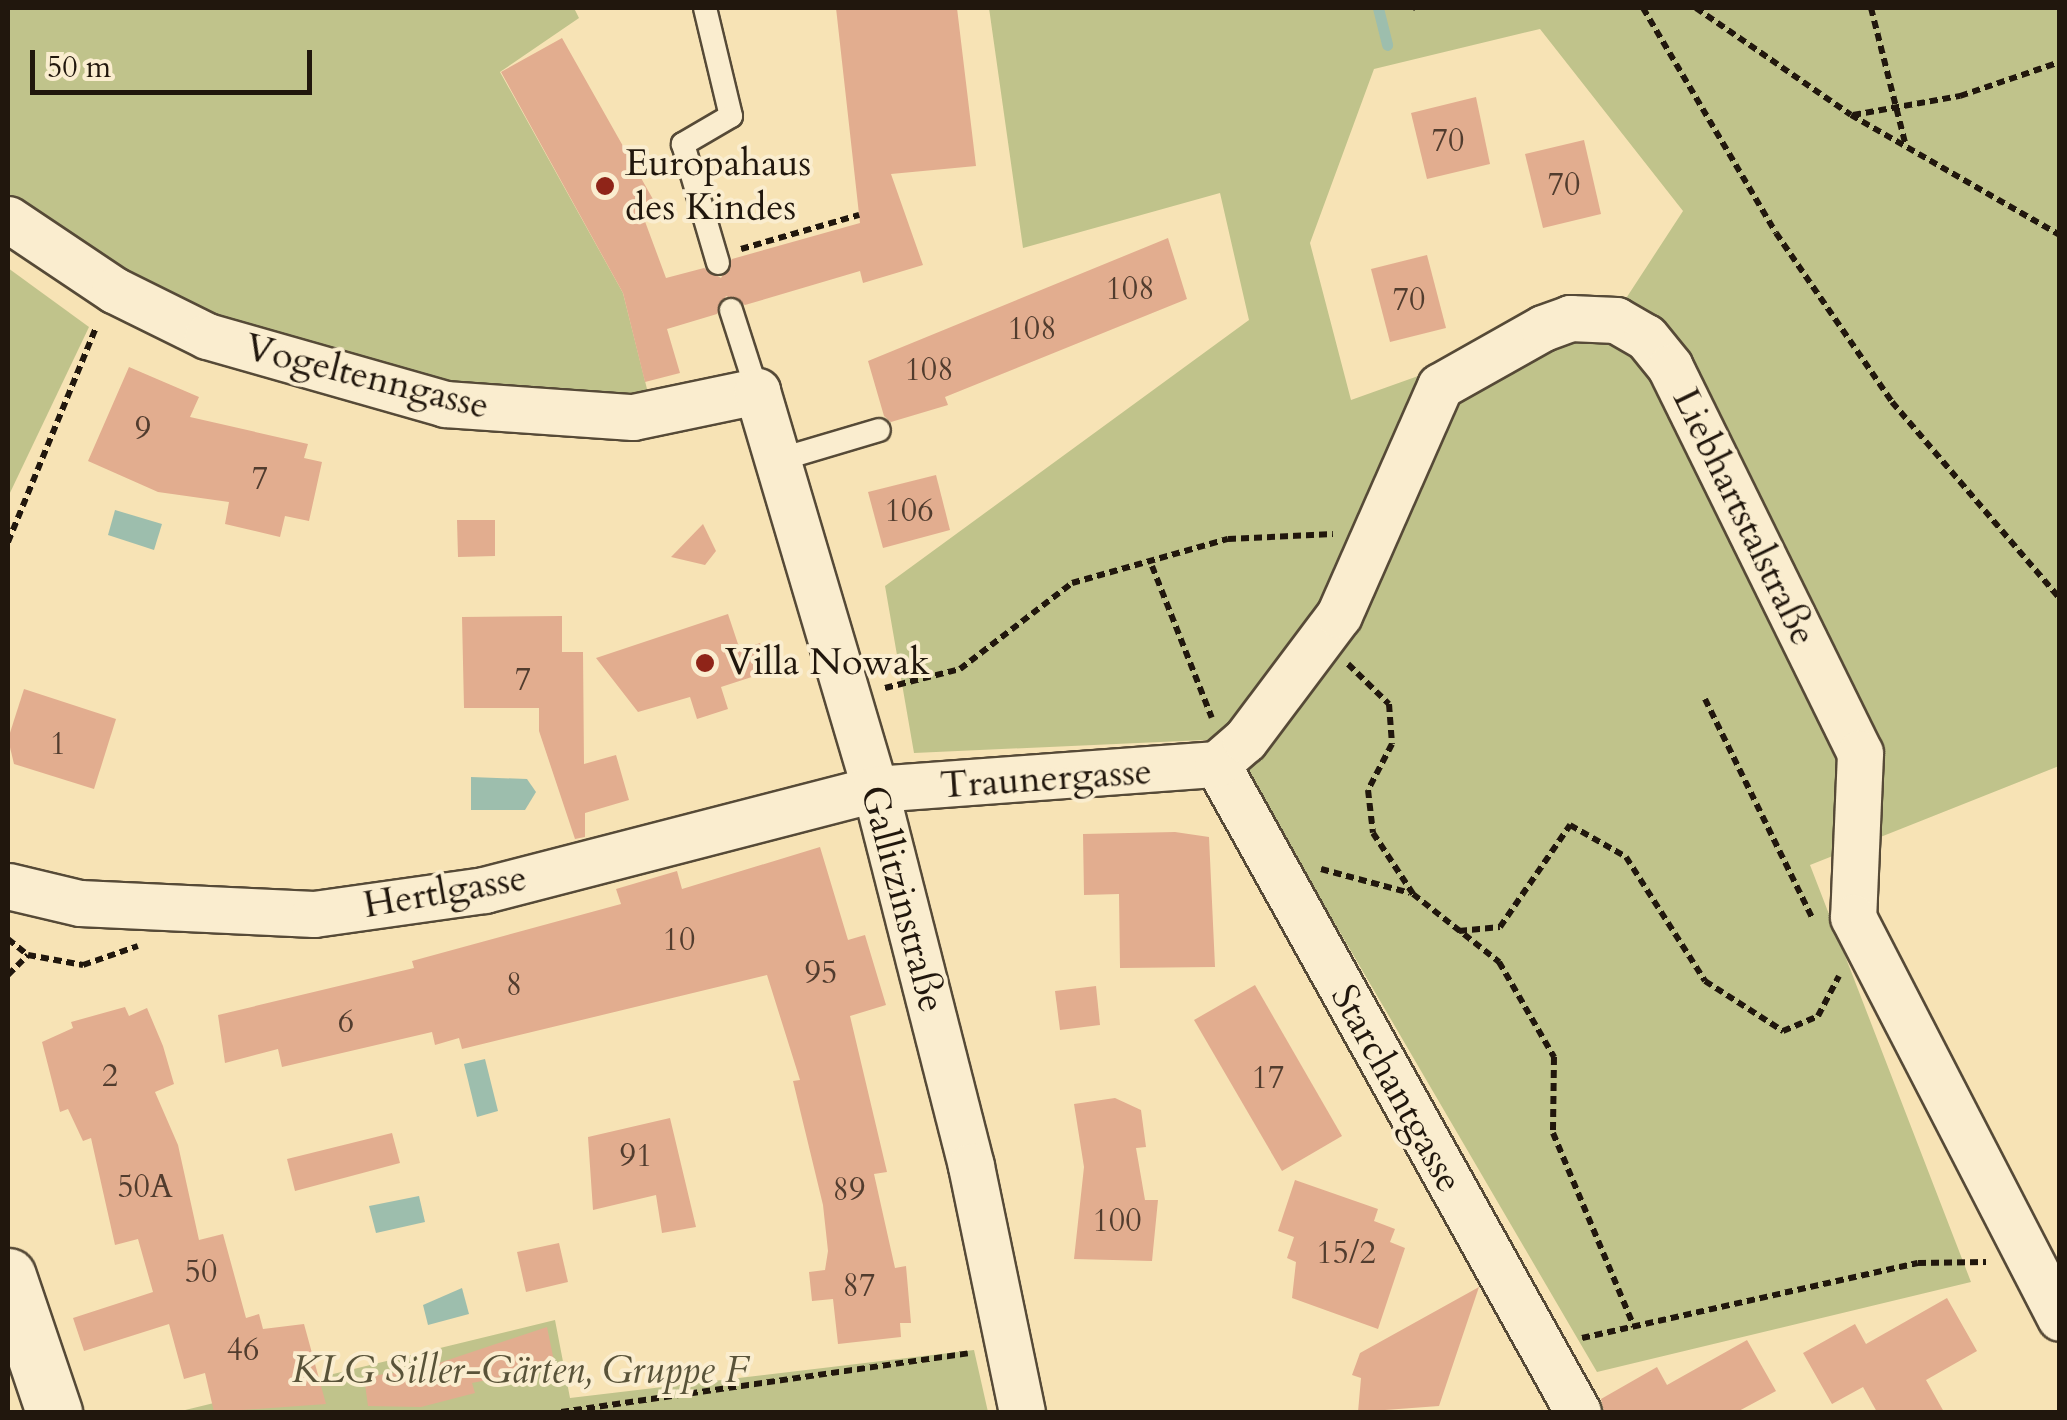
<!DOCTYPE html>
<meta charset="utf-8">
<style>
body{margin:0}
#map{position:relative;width:2067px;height:1420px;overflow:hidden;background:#f7e3b5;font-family:Cardo,serif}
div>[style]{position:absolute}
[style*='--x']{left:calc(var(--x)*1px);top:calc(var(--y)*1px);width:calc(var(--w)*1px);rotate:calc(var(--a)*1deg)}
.green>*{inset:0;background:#c0c38b}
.water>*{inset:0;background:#9dbead}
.stream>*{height:11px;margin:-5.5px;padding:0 5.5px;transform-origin:5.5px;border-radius:5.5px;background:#9dbead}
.building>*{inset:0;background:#e2ad8f}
.path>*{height:6px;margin-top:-3px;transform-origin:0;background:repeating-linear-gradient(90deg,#21170d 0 8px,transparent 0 13px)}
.roads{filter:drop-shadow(2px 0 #564a37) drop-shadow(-2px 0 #564a37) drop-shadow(0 2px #564a37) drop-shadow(0 -2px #564a37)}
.lane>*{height:22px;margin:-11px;padding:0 11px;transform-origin:11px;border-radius:11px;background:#faedcf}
.street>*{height:45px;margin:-22.5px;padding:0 22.5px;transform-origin:22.5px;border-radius:22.5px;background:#faedcf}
.secondary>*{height:55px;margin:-27.5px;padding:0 27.5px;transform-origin:27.5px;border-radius:27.5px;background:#faedcf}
.dots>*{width:28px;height:28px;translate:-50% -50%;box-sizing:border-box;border:5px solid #faedcf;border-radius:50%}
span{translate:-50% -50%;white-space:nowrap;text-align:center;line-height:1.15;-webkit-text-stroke:8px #faedcf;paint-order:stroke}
.number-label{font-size:32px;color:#513c2e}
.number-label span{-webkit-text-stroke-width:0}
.poi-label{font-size:38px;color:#21170d}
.left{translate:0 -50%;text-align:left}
.street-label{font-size:38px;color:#21170d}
.park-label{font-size:38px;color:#595339;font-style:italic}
.frame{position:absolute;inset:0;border:10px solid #21170d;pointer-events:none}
.scale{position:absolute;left:30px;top:50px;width:282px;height:45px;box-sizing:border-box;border:5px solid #21170d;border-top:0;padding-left:12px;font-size:30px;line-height:35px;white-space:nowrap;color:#21170d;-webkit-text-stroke:8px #faedcf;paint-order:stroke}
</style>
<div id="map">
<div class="green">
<div style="clip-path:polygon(8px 8px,574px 8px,579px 18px,500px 72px,623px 293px,651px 405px,458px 389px,228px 331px,8px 205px)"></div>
<div style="clip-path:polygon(evenodd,989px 8px,2059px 8px,2059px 766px,1810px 865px,1971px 1282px,1597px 1372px,1227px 739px,914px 753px,885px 586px,1249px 320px,1220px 193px,1023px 248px,989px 8px,1540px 29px,1683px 211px,1623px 303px,1351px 400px,1310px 243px,1374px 69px,1540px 29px)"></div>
<div style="clip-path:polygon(8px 268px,89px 327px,8px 497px)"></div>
<div style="clip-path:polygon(555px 1320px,570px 1398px,974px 1350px,988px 1412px,177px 1412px)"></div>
</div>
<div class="water">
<div style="clip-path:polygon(115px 510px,162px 524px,154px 550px,108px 535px)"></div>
<div style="clip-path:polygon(471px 777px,527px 779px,536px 792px,525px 810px,471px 810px)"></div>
<div style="clip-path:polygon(485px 1059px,498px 1111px,477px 1117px,464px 1064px)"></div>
<div style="clip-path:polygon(419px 1196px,425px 1222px,376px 1233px,369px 1206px)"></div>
<div style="clip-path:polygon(462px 1288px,469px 1314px,428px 1325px,423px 1305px)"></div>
</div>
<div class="stream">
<div style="--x:1378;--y:8;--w:38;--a:76"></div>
</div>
<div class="building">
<div style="clip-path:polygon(836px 8px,957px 8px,976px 166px,891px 174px,923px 265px,863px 283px,860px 271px,745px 305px,726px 296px,717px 314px,667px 329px,680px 373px,645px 382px,623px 293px,501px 72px,562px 38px,654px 201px,640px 208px,666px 278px,704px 268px,721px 278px,732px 259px,860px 223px)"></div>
<div style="clip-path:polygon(1476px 97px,1490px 164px,1427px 179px,1411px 113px)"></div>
<div style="clip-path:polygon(1584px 140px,1601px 214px,1543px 228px,1525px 154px)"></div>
<div style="clip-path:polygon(1168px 238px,1187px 299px,945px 397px,948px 405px,891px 422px,884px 416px,868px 361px)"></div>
<div style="clip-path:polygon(1427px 255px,1446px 328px,1390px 342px,1371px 269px)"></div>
<div style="clip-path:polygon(129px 367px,199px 397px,190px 417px,308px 444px,304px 458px,322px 462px,309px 521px,285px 516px,280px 537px,225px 524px,229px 502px,158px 492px,88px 461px)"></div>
<div style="clip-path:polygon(936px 475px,950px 530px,883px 548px,868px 492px)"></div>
<div style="clip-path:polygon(457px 520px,495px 520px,495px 556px,458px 557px)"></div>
<div style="clip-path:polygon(703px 524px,716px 551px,705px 565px,671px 557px)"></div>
<div style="clip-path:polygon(728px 614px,740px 650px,760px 643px,770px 671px,721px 687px,728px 709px,697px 719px,690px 697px,638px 712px,596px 658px)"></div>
<div style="clip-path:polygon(562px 616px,562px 652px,583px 652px,584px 764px,616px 755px,629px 800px,585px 813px,585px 837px,575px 839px,539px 731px,539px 708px,464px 708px,462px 617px)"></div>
<div style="clip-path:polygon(24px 689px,116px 719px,94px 789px,14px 764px,8px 739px)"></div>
<div style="clip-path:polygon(1175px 832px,1209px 837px,1215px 967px,1120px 968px,1119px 894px,1084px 895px,1083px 834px)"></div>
<div style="clip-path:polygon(820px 847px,848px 940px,865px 935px,886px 1005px,850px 1016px,887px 1172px,874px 1174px,895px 1268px,906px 1266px,911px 1323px,900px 1323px,901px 1337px,838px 1344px,833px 1299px,812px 1301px,809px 1272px,825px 1270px,828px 1251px,823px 1205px,793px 1081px,800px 1080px,767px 975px,462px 1049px,459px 1038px,435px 1045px,432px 1032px,282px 1067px,278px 1049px,225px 1063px,218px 1015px,414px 968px,412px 961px,621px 904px,616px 889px,677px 871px,682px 889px)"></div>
<div style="clip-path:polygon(1255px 985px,1342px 1136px,1282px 1171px,1194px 1020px)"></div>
<div style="clip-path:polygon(1096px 986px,1100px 1025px,1060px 1030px,1055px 991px)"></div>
<div style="clip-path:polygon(125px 1007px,129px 1016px,147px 1008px,163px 1046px,174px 1084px,155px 1092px,178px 1145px,199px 1240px,223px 1234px,246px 1318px,259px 1314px,263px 1329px,304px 1324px,326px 1404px,214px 1412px,205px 1373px,184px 1379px,169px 1324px,84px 1351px,73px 1318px,153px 1292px,138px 1239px,115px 1245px,91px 1138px,83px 1141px,68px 1109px,60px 1112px,42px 1042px,73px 1028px,71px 1022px)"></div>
<div style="clip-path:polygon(1115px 1098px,1141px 1110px,1146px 1147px,1136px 1148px,1145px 1200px,1158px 1200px,1152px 1261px,1074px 1259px,1084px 1167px,1074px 1104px)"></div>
<div style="clip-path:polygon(670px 1118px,696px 1227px,662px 1233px,656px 1195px,593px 1210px,588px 1137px)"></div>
<div style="clip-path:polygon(392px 1133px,400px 1163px,295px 1191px,287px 1159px)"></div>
<div style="clip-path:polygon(1295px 1180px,1378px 1209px,1374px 1221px,1395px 1229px,1390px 1242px,1405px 1248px,1378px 1329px,1292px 1298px,1296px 1262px,1287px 1258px,1294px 1237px,1278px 1231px)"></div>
<div style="clip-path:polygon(559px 1243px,568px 1282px,526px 1292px,517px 1252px)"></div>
<div style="clip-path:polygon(1479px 1287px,1439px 1406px,1358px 1412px,1361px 1378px,1352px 1375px,1360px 1353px)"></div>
<div style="clip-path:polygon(1947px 1298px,1977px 1351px,1926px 1380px,1944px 1412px,1877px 1412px,1863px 1387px,1832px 1404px,1803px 1353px,1855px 1324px,1866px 1344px)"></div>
<div style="clip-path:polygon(547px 1327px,555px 1366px,472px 1383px,475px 1393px,421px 1407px,368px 1406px,364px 1377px,421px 1369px)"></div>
<div style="clip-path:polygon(1747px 1340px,1776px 1391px,1737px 1412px,1604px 1412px,1601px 1399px,1657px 1367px,1667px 1385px)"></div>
</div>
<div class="path">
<div style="--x:1643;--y:8;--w:261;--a:59.4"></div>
<div style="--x:1776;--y:233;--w:205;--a:55.5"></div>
<div style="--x:1892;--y:402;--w:259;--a:49.5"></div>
<div style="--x:1696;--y:8;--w:188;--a:34.6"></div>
<div style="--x:1851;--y:115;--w:241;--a:29.9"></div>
<div style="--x:1871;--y:8;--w:142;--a:75.8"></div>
<div style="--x:1412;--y:9;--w:1;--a:-45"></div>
<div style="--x:1853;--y:115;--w:109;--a:-10.1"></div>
<div style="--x:1960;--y:96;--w:106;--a:-18.8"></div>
<div style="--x:741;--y:249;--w:123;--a:-16.1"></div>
<div style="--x:8;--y:542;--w:232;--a:-67.7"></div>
<div style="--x:1152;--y:566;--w:163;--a:68.5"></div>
<div style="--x:1348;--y:664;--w:57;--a:44.3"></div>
<div style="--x:1389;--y:704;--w:40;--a:85.7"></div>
<div style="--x:1392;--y:744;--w:52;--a:117.6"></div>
<div style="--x:1368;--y:790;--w:43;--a:83.4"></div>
<div style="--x:1373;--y:833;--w:73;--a:56.7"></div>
<div style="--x:1413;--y:894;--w:110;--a:38.3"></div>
<div style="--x:1499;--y:962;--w:110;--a:59.9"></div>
<div style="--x:1554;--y:1057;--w:76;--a:90.8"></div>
<div style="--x:1553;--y:1133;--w:210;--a:67.3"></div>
<div style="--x:885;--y:688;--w:77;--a:-14.2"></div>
<div style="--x:960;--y:669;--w:141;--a:-37.5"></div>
<div style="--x:1072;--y:583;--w:162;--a:-15.8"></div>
<div style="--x:1228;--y:539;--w:105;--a:-2.7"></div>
<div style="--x:1705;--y:699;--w:243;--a:63.9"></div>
<div style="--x:1321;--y:869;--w:92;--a:15.1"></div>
<div style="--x:1459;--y:931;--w:41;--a:-5.6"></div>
<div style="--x:1500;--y:927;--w:124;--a:-55.5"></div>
<div style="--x:1570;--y:825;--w:64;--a:29.7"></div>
<div style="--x:1626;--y:857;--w:147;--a:57.5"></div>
<div style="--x:1705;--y:981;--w:93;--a:32.7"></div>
<div style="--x:1783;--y:1031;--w:38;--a:-23"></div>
<div style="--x:1818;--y:1016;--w:45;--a:-62.3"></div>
<div style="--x:8;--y:939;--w:26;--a:39"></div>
<div style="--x:8;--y:975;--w:28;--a:-45"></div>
<div style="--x:28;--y:955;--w:56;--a:10.3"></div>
<div style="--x:83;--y:965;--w:58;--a:-19.1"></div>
<div style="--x:1582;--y:1338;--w:344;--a:-12.6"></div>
<div style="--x:1918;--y:1263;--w:68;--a:-0.8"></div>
<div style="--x:561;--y:1412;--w:411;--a:-8.2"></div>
</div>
<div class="roads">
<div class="lane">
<div style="--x:705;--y:8;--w:111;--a:76.5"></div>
<div style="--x:731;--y:116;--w:56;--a:149.7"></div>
<div style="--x:683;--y:144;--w:124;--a:73.6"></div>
<div style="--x:731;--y:310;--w:85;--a:72.2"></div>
<div style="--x:778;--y:460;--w:105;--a:-16.5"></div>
</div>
<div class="street">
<div style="--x:8;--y:219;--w:128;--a:33.8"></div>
<div style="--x:114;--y:290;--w:104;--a:26.3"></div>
<div style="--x:207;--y:336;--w:248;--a:15.9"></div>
<div style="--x:445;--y:404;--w:188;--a:4"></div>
<div style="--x:633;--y:417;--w:127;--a:-11.8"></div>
<div style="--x:757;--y:391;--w:415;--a:73.5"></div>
<div style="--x:875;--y:789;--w:389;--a:75.7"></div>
<div style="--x:971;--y:1166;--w:251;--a:78.3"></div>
<div style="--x:1217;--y:764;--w:742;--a:60.88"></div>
<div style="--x:8;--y:886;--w:74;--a:13.3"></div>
<div style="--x:80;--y:903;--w:234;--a:2.7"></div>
<div style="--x:314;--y:914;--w:172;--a:-8"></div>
<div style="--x:484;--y:890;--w:404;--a:-14.5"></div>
<div style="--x:875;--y:789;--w:343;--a:-4.2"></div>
<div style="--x:1217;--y:764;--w:37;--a:-41"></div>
<div style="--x:1245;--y:740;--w:156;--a:-53.1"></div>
<div style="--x:1339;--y:615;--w:250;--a:-66.2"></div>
<div style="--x:1440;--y:386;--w:118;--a:-29.4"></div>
<div style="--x:1543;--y:328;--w:29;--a:-20"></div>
<div style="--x:1570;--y:318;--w:46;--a:2.5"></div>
<div style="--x:1616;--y:320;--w:34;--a:30"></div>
<div style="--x:1646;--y:337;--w:38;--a:51"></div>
<div style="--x:1670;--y:367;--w:430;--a:63.8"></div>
<div style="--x:1860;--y:753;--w:164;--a:92.4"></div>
<div style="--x:1853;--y:917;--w:451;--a:62.7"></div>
</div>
<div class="secondary">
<div style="--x:8;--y:1276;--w:144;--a:71.3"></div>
</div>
</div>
<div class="dots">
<div style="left:605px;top:186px;background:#8f2418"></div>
<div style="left:705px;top:663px;background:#8f2418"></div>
</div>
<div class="number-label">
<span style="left:1448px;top:141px">70</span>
<span style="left:1564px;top:185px">70</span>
<span style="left:1130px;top:289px">108</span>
<span style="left:1409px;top:300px">70</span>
<span style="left:1032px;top:329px">108</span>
<span style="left:929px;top:370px">108</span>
<span style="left:143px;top:429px">9</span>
<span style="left:260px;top:479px">7</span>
<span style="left:909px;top:511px">106</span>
<span style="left:523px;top:680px">7</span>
<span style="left:58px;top:744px">1</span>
<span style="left:679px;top:940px">10</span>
<span style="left:821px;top:973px">95</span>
<span style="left:514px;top:985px">8</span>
<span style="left:346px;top:1022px">6</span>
<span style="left:110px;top:1076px">2</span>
<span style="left:1268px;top:1078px">17</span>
<span style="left:636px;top:1156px">91</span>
<span style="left:145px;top:1187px">50A</span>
<span style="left:849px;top:1190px">89</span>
<span style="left:1117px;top:1221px">100</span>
<span style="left:1346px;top:1253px">15/2</span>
<span style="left:201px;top:1272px">50</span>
<span style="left:859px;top:1286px">87</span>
<span style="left:243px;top:1350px">46</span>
</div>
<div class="poi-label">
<span class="left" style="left:625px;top:186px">Europahaus<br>des Kindes</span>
<span class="left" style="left:725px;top:663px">Villa Nowak</span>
</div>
<div class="street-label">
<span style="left:367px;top:377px;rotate:14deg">Vogeltenngasse</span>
<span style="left:1744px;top:517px;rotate:64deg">Liebhartstalstraße</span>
<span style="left:1046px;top:779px;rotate:-4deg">Traunergasse</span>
<span style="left:445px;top:892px;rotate:-10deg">Hertlgasse</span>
<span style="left:902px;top:899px;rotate:75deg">Gallitzinstraße</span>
<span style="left:1396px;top:1089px;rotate:61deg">Starchantgasse</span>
</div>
<div class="park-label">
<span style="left:521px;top:1371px">KLG Siller-Gärten, Gruppe F</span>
</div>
<div class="frame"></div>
<div class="scale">50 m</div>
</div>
